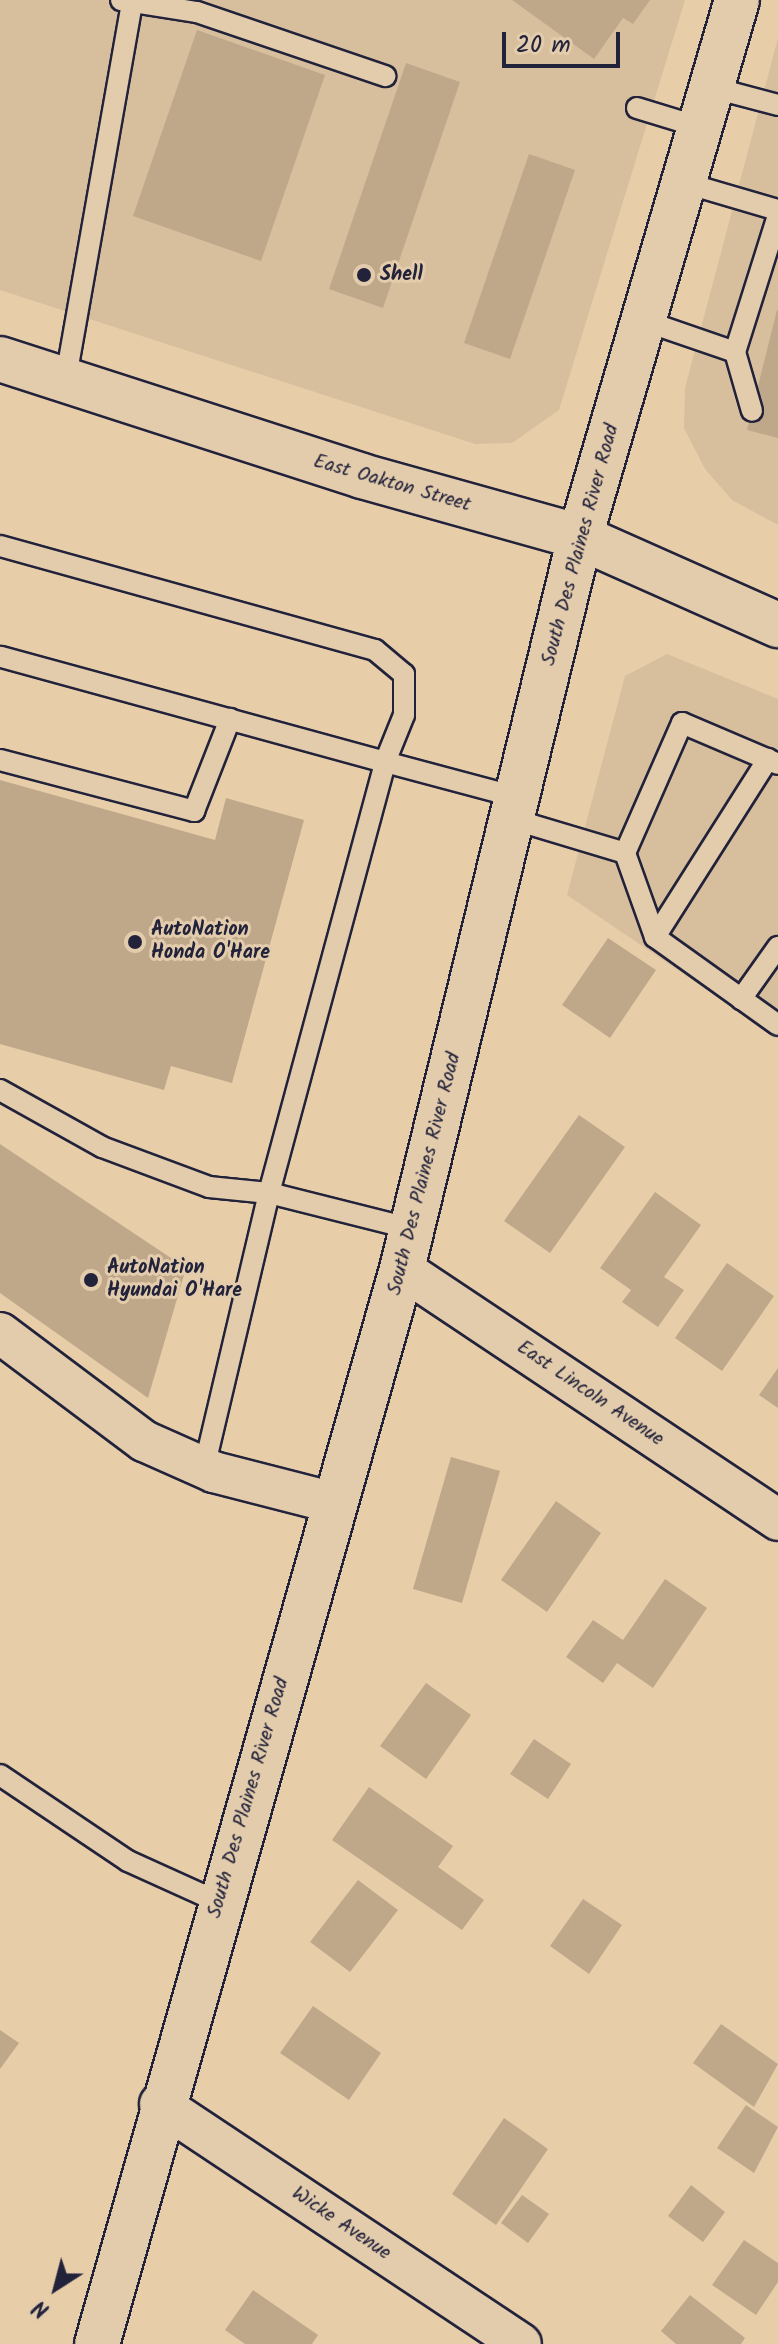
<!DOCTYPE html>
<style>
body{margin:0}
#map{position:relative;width:778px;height:2344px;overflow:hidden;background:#e7cea9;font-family:Kalam,sans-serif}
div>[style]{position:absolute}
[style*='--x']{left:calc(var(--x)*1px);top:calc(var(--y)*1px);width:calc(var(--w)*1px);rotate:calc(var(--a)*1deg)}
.built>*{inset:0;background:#d7bf9e}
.building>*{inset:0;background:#bfa78a}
.roads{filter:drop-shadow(2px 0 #22223b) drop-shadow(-2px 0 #22223b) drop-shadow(0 2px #22223b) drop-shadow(0 -2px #22223b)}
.lane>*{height:20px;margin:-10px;padding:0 10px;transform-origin:10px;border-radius:10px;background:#e3ccac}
.street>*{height:40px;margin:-20px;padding:0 20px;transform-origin:20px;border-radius:20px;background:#e3ccac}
.secondary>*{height:44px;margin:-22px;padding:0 22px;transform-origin:22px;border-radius:22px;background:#e3ccac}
.dots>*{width:22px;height:22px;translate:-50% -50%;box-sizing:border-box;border:4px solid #e3ccac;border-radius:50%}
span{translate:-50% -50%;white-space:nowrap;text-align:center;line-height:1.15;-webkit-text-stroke:6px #e3ccac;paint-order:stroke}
.poi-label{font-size:20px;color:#22223b;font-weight:700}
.left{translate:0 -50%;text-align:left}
.street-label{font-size:20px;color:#22223b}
.north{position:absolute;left:16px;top:2248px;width:80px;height:80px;-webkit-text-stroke:6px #e3ccac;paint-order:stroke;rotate:216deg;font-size:22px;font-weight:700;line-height:32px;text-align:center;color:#22223b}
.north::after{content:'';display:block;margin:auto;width:28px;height:36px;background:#22223b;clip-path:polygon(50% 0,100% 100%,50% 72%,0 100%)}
.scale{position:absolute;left:502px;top:32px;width:118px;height:36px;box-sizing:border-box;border:4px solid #22223b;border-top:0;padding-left:10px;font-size:24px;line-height:28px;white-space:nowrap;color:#22223b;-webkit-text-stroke:6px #e3ccac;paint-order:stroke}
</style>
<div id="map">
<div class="built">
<div style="clip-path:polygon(0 0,685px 0,559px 410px,512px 443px,475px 444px,0 290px)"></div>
<div style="clip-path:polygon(778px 38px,778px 525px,732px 500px,705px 469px,684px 428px,685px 388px)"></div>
<div style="clip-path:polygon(667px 654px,778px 699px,778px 1038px,567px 895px,625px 676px)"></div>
</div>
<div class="building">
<div style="clip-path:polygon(512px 0,650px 0,633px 24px,623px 18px,594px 59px)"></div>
<div style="clip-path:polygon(197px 30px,325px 75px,261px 261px,133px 216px)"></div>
<div style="clip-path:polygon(406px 63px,460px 82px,383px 308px,329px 289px)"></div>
<div style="clip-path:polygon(529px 154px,575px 170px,510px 359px,464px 343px)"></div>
<div style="clip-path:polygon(777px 310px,778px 310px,778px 438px,747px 430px)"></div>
<div style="clip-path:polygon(0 780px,215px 840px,226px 798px,304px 820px,232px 1083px,171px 1066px,164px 1090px,0 1044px)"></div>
<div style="clip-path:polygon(608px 938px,656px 970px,610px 1038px,562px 1005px)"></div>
<div style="clip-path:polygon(579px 1115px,625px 1147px,550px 1253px,504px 1221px)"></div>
<div style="clip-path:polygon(0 1144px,186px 1268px,148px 1398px,0 1293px)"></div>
<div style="clip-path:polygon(655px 1192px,701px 1225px,664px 1277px,684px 1290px,658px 1327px,622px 1302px,631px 1290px,600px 1268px)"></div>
<div style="clip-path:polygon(727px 1263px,774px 1296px,722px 1371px,675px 1338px)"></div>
<div style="clip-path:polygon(778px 1368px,778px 1408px,759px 1395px)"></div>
<div style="clip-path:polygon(451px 1457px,500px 1471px,462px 1603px,413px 1589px)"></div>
<div style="clip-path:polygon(556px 1501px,601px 1533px,547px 1612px,501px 1580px)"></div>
<div style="clip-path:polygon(665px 1579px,707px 1608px,653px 1688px,617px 1663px,603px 1683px,566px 1657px,593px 1620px,623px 1640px)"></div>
<div style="clip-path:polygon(426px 1683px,471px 1715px,426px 1779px,380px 1746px)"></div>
<div style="clip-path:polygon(534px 1739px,571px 1764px,548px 1799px,510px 1774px)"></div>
<div style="clip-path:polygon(369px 1787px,453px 1846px,438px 1867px,484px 1900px,462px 1930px,332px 1840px)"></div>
<div style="clip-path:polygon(358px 1880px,398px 1910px,350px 1972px,310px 1942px)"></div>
<div style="clip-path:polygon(583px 1899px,622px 1925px,589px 1974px,550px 1946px)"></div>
<div style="clip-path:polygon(313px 2006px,381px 2053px,349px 2100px,280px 2053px)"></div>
<div style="clip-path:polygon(721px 2024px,778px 2064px,754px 2107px,693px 2063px)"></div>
<div style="clip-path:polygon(0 2030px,19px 2043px,0 2069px)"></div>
<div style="clip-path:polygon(746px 2105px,778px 2127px,754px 2173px,717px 2148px)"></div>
<div style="clip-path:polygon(504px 2118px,548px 2149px,496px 2225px,452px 2194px)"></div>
<div style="clip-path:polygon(691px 2185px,725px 2212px,703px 2242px,668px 2216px)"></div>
<div style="clip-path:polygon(522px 2195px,549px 2214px,528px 2243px,501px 2223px)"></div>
<div style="clip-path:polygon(744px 2240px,778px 2263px,778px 2282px,756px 2315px,712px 2285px)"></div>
<div style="clip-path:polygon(253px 2290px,318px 2335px,312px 2344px,245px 2344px,225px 2330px)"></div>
<div style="clip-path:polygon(690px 2295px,745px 2338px,741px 2344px,676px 2344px,661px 2331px)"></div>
</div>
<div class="roads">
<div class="lane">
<div style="--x:121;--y:0;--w:77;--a:9"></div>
<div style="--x:197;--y:12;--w:199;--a:18.8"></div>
<div style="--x:710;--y:87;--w:70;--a:14.8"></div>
<div style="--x:637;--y:108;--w:65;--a:17"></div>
<div style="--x:682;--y:182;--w:100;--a:16.3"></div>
<div style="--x:642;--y:320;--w:98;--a:19"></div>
<div style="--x:735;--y:352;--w:61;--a:73.9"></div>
<div style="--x:735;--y:352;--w:143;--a:-72.5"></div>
<div style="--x:65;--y:383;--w:387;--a:-80"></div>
<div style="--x:0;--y:546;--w:389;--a:15.5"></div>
<div style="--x:375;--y:650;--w:38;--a:40"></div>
<div style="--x:404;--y:674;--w:41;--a:90"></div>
<div style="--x:404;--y:715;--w:51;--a:112"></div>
<div style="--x:385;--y:762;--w:399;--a:-164.7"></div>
<div style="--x:0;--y:760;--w:201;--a:14.7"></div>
<div style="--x:194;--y:811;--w:99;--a:-68.6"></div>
<div style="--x:512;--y:819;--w:118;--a:16.7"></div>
<div style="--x:625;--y:853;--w:89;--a:70.3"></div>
<div style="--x:655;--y:937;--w:151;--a:35.6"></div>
<div style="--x:625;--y:853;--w:142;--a:-66.3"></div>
<div style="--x:682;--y:723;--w:104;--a:23.1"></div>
<div style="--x:655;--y:937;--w:211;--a:-57.6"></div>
<div style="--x:741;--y:999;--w:64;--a:-54.6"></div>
<div style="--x:0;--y:1090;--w:117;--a:29.2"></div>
<div style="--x:102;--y:1147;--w:114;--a:20.5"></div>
<div style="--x:209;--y:1187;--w:60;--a:5.7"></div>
<div style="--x:269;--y:1193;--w:147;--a:14.1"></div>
<div style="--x:204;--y:1468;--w:283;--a:-76.7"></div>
<div style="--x:269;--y:1193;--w:446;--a:-74.9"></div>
<div style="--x:385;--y:762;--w:137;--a:14.9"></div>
<div style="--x:0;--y:1775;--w:154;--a:33.9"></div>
<div style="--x:128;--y:1861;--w:100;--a:24.3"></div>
</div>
<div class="street">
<div style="--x:402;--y:1269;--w:452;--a:33.7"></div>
<div style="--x:0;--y:1333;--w:180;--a:36.9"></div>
<div style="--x:144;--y:1441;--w:77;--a:23.9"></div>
<div style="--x:214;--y:1472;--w:125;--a:14.4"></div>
<div style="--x:160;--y:2104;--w:433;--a:33.6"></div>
</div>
<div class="secondary">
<div style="--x:0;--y:359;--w:380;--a:17.9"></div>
<div style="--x:362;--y:476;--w:226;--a:15.6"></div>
<div style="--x:580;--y:537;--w:217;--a:24"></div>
<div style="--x:97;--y:2344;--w:1117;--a:-74.16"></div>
<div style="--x:402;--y:1269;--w:753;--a:-76.33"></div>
<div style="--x:580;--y:537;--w:559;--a:-73.7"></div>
</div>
</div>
<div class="dots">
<div style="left:364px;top:275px;background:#22223b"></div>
<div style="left:135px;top:942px;background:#22223b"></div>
<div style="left:91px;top:1280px;background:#22223b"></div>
</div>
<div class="poi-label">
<span class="left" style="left:380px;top:275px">Shell</span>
<span class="left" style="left:151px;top:942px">AutoNation<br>Honda O'Hare</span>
<span class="left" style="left:107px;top:1280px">AutoNation<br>Hyundai O'Hare</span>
</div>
<div class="street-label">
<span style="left:392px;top:484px;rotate:16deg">East Oakton Street</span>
<span style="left:581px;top:545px;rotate:-75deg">South Des Plaines River Road</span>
<span style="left:425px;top:1174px;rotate:-76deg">South Des Plaines River Road</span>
<span style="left:590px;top:1394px;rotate:34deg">East Lincoln Avenue</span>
<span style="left:249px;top:1798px;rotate:-74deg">South Des Plaines River Road</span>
<span style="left:341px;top:2224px;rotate:34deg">Wicke Avenue</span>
</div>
<div class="north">N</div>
<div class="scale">20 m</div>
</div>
